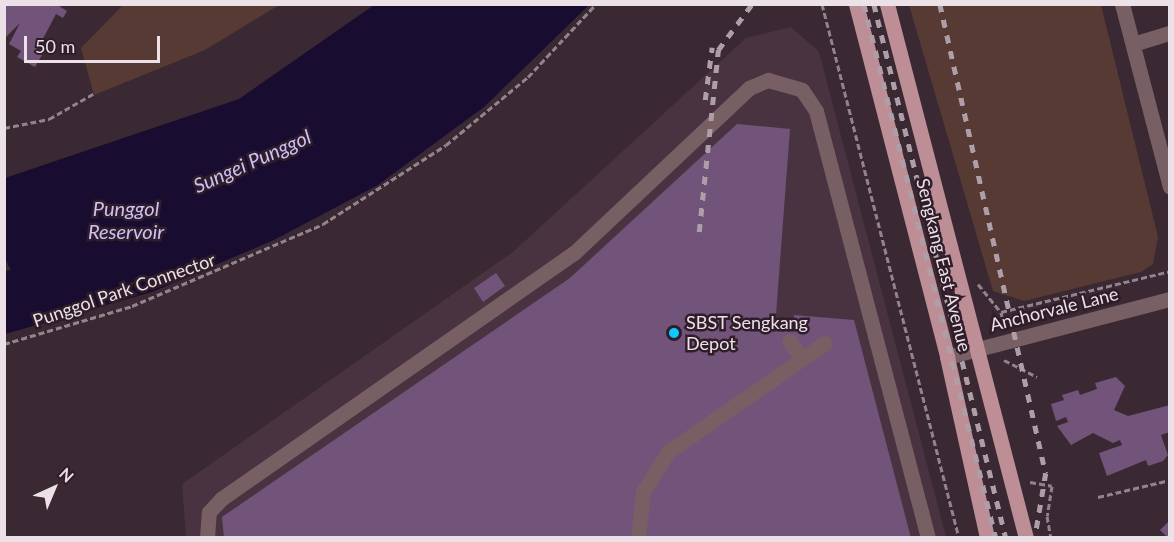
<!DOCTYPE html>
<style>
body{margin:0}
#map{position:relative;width:1174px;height:542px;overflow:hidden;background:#3a2833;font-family:Lato,sans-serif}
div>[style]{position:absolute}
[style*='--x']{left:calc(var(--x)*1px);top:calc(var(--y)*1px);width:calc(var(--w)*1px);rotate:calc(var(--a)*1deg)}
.built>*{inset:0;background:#493340}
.green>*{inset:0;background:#573a34}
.water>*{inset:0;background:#190c31}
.building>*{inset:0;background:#72547b}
.path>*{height:3px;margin-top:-1.5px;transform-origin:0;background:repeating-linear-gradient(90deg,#92838c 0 6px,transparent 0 9px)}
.minor>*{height:15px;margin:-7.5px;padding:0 7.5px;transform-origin:7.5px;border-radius:7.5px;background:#775f63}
.major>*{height:15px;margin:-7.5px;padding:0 7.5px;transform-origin:7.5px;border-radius:7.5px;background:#be8e97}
.rail>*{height:4.5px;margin-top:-2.25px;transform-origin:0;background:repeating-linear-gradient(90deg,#ad9ea7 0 8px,transparent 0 16px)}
.dots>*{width:16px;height:16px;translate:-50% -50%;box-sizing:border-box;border:3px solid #2f1e29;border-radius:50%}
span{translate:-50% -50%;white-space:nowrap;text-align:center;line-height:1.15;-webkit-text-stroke:5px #2f1e29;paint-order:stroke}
.street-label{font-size:18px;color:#ede1e8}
.poi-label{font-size:18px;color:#ede1e8}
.left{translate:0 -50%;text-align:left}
.water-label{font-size:20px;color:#cec1fa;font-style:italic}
.frame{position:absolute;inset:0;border:6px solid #ede1e8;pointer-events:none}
.north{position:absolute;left:24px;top:458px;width:60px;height:60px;-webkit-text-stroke:4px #2f1e29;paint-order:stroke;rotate:44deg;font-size:16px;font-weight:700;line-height:24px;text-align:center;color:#ede1e8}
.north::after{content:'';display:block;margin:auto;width:21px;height:27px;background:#ede1e8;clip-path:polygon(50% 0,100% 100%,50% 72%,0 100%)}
.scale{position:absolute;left:24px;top:36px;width:136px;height:27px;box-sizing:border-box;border:3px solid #ede1e8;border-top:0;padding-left:8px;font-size:18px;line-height:21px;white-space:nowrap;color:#ede1e8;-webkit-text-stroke:4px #2f1e29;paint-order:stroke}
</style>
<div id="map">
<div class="built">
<div style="clip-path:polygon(791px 27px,819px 52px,946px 537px,186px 537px,182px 484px,513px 252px,746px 38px)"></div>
</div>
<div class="green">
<div style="clip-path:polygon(123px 5px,123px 4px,279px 5px,205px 50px,94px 95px,81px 48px)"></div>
<div style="clip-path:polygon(909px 5px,1101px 5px,1158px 237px,1153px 264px,1141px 272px,1024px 301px,993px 291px)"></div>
</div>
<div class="water">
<div style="clip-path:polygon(374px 5px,589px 5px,484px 107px,378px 185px,274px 240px,152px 292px,5px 334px,5px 271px,11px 270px,5px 259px,5px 178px,239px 99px)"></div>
</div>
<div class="building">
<div style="clip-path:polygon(4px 4px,56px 4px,67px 11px,63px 18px,56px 14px,36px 52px,42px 55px,35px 67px,17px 57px,21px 51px,9px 44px,20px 23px,4px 39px)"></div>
<div style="clip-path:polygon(737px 124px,790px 129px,775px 328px,793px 330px,794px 315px,854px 320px,911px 538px,224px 538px,222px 517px,570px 278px)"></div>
<div style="clip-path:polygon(496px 273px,505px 286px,483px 302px,474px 288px)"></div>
<div style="clip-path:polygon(1116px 377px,1125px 386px,1114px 410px,1128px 416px,1170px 405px,1170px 432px,1161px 435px,1168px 455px,1163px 461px,1148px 466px,1146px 460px,1107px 476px,1099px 453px,1122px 445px,1120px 440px,1113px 443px,1093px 433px,1071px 445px,1057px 426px,1068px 422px,1066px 417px,1056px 421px,1051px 404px,1064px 400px,1062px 395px,1078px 390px,1080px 395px,1097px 389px,1095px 383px)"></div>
<div style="clip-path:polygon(1170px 520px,1170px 538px,1168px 538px,1160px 530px)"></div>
</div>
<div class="path">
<div style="--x:822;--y:4;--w:551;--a:75.61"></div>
<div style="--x:4;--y:128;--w:46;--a:-11.3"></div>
<div style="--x:49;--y:119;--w:51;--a:-29.6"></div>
<div style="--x:978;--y:284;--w:36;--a:51"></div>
<div style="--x:1001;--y:312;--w:14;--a:78"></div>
<div style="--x:1001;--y:312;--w:174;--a:-13.6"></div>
<div style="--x:4;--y:344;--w:134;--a:-16.5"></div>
<div style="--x:132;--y:306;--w:208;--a:-23.2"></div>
<div style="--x:323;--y:224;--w:146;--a:-32.7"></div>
<div style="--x:446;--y:145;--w:107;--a:-39.7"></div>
<div style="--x:528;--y:77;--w:100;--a:-47"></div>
<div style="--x:1004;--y:360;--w:37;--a:27"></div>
<div style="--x:1030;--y:482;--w:22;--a:10"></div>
<div style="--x:1052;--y:486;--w:30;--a:99"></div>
<div style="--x:1047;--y:516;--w:22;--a:80"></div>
<div style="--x:1098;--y:497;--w:74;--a:-13.3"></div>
</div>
<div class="minor">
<div style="--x:1122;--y:4;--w:189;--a:75.3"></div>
<div style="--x:1133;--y:44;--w:39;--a:-17"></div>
<div style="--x:789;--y:341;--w:22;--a:54"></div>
<div style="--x:947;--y:357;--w:230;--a:-14.6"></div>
<div style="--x:207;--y:538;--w:26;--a:-86"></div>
<div style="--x:209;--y:512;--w:18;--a:-47"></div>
<div style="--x:221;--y:499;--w:430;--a:-34.9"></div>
<div style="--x:574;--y:253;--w:241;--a:-43.3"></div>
<div style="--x:749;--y:88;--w:21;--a:-23"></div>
<div style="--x:768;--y:80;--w:35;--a:16"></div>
<div style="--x:802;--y:90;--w:25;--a:56"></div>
<div style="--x:816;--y:111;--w:441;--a:75.3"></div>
<div style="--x:638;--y:538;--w:46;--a:-83.8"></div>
<div style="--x:643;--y:492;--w:47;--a:-58"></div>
<div style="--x:668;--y:452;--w:191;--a:-34.8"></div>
</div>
<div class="major">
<div style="--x:856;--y:4;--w:365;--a:75.5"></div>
<div style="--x:947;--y:357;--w:185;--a:77.5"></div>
<div style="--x:887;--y:4;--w:552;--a:75.41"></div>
</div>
<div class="rail">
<div style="--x:864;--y:4;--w:550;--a:76.12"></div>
<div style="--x:874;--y:4;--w:550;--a:76.12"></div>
<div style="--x:940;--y:4;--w:481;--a:77.3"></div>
<div style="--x:1046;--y:473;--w:66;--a:99.6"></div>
<div style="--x:705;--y:100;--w:53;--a:-82.5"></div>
<div style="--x:699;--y:232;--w:183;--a:-84"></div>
<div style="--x:718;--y:50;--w:57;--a:-53.5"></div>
</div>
<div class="dots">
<div style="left:674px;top:333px;background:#0fcafa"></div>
</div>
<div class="street-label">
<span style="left:944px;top:265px;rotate:76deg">Sengkang East Avenue</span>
<span style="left:124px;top:290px;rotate:-19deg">Punggol Park Connector</span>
<span style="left:1054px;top:309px;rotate:-14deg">Anchorvale Lane</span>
</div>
<div class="poi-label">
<span class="left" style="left:686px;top:333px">SBST Sengkang<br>Depot</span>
</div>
<div class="water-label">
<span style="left:252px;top:161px;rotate:-24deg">Sungei Punggol</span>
<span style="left:126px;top:220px">Punggol<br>Reservoir</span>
</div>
<div class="frame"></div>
<div class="north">N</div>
<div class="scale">50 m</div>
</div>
